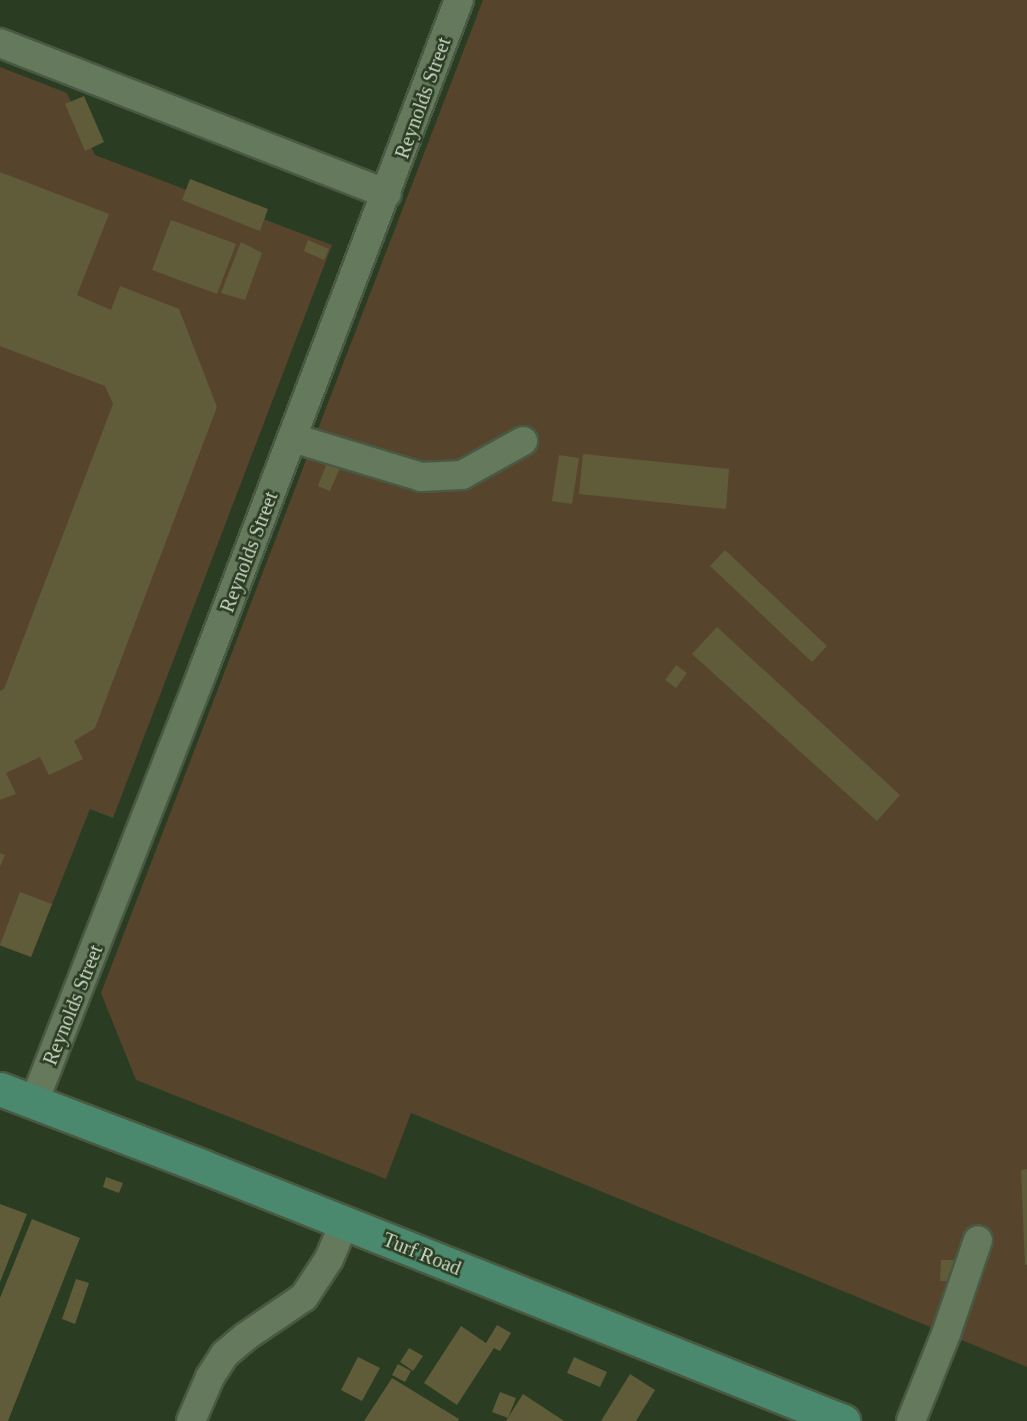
<!DOCTYPE html>
<style>
body{margin:0}
#map{position:relative;width:1027px;height:1421px;overflow:hidden;background:#2a3c22;font-family:Georgia,serif}
div>[style]{position:absolute}
[style*='--x']{left:calc(var(--x)*1px);top:calc(var(--y)*1px);width:calc(var(--w)*1px);rotate:calc(var(--a)*1deg)}
.green>*{inset:0;background:#57442c}
.building>*{inset:0;background:#605c3a}
.roads{filter:drop-shadow(2px 0 #4a5943) drop-shadow(-2px 0 #4a5943) drop-shadow(0 2px #4a5943) drop-shadow(0 -2px #4a5943)}
.minor>*{height:28px;margin:-14px;padding:0 14px;transform-origin:14px;border-radius:14px;background:#65795c}
.major>*{height:33px;margin:-16.5px;padding:0 16.5px;transform-origin:16.5px;border-radius:16.5px;background:#4a896d}
span{translate:-50% -50%;white-space:nowrap;text-align:center;line-height:1.15;-webkit-text-stroke:5px #2a3c22;paint-order:stroke}
.street-label{font-size:20px;color:#ccd7c7}
</style>
<div id="map">
<div class="green">
<div style="clip-path:polygon(483px 0,1027px 0,1027px 1367px,411px 1113px,386px 1179px,136px 1080px,101px 993px)"></div>
<div style="clip-path:polygon(0 67px,67px 93px,95px 155px,332px 245px,113px 818px,90px 809px,31px 957px,0 946px)"></div>
</div>
<div class="building">
<div style="clip-path:polygon(84px 96px,104px 142px,85px 151px,65px 104px)"></div>
<div style="clip-path:polygon(0 172px,109px 214px,77px 295px,111px 310px,120px 286px,179px 309px,217px 407px,95px 728px,74px 741px,83px 759px,49px 775px,40px 757px,6px 773px,16px 794px,0 800px,0 691px,4px 689px,113px 404px,105px 386px,0 346px)"></div>
<div style="clip-path:polygon(190px 179px,268px 209px,260px 231px,182px 200px)"></div>
<div style="clip-path:polygon(171px 220px,236px 244px,217px 294px,152px 270px)"></div>
<div style="clip-path:polygon(308px 240px,329px 249px,324px 260px,304px 251px)"></div>
<div style="clip-path:polygon(241px 242px,262px 253px,245px 300px,221px 293px)"></div>
<div style="clip-path:polygon(583px 454px,729px 469px,726px 509px,579px 494px)"></div>
<div style="clip-path:polygon(559px 455px,579px 458px,572px 504px,552px 501px)"></div>
<div style="clip-path:polygon(328px 460px,341px 465px,330px 491px,318px 486px)"></div>
<div style="clip-path:polygon(725px 550px,827px 646px,812px 662px,710px 566px)"></div>
<div style="clip-path:polygon(717px 627px,900px 795px,877px 821px,692px 654px)"></div>
<div style="clip-path:polygon(676px 665px,687px 673px,676px 688px,665px 680px)"></div>
<div style="clip-path:polygon(0 853px,5px 855px,0 867px)"></div>
<div style="clip-path:polygon(20px 892px,52px 904px,31px 957px,0 945px)"></div>
<div style="clip-path:polygon(1027px 1169px,1027px 1265px,1025px 1265px,1021px 1170px)"></div>
<div style="clip-path:polygon(106px 1177px,123px 1183px,119px 1193px,103px 1187px)"></div>
<div style="clip-path:polygon(0 1204px,27px 1214px,0 1282px)"></div>
<div style="clip-path:polygon(32px 1219px,80px 1238px,8px 1421px,0 1421px,0 1298px)"></div>
<div style="clip-path:polygon(941px 1260px,954px 1260px,954px 1281px,940px 1281px)"></div>
<div style="clip-path:polygon(76px 1279px,89px 1283px,75px 1324px,62px 1319px)"></div>
<div style="clip-path:polygon(497px 1325px,511px 1333px,500px 1351px,494px 1348px,457px 1405px,424px 1383px,461px 1326px,486px 1343px)"></div>
<div style="clip-path:polygon(409px 1348px,423px 1356px,413px 1371px,400px 1362px)"></div>
<div style="clip-path:polygon(358px 1357px,380px 1368px,362px 1401px,341px 1390px)"></div>
<div style="clip-path:polygon(574px 1357px,607px 1372px,600px 1387px,567px 1373px)"></div>
<div style="clip-path:polygon(398px 1364px,411px 1371px,405px 1382px,392px 1375px)"></div>
<div style="clip-path:polygon(630px 1374px,655px 1390px,636px 1421px,601px 1421px)"></div>
<div style="clip-path:polygon(392px 1378px,459px 1419px,458px 1421px,364px 1421px)"></div>
<div style="clip-path:polygon(500px 1392px,516px 1398px,508px 1418px,492px 1412px)"></div>
<div style="clip-path:polygon(523px 1394px,564px 1421px,506px 1421px)"></div>
</div>
<div class="roads">
<div class="minor">
<div style="--x:0;--y:43;--w:415;--a:21.3"></div>
<div style="--x:293;--y:438;--w:134;--a:16.9"></div>
<div style="--x:421;--y:477;--w:41;--a:-2.8"></div>
<div style="--x:462;--y:475;--w:70;--a:-29.1"></div>
<div style="--x:34;--y:1102;--w:466;--a:-68.6"></div>
<div style="--x:204;--y:668;--w:715;--a:-69.11"></div>
<div style="--x:191;--y:1421;--w:48;--a:-66.6"></div>
<div style="--x:210;--y:1377;--w:27;--a:-57"></div>
<div style="--x:225;--y:1354;--w:26;--a:-40"></div>
<div style="--x:245;--y:1337;--w:71;--a:-34.1"></div>
<div style="--x:304;--y:1297;--w:45;--a:-56.7"></div>
<div style="--x:329;--y:1259;--w:39;--a:-67"></div>
<div style="--x:911;--y:1421;--w:94;--a:-68.1"></div>
<div style="--x:946;--y:1334;--w:99;--a:-71.2"></div>
</div>
<div class="major">
<div style="--x:0;--y:1089;--w:218;--a:20.9"></div>
<div style="--x:204;--y:1167;--w:688;--a:21.68"></div>
</div>
</div>
<div class="street-label">
<span style="left:423px;top:98px;rotate:-70deg">Reynolds Street</span>
<span style="left:249px;top:552px;rotate:-69deg">Reynolds Street</span>
<span style="left:73px;top:1005px;rotate:-68deg">Reynolds Street</span>
<span style="left:422px;top:1254px;rotate:22deg">Turf Road</span>
</div>
</div>
